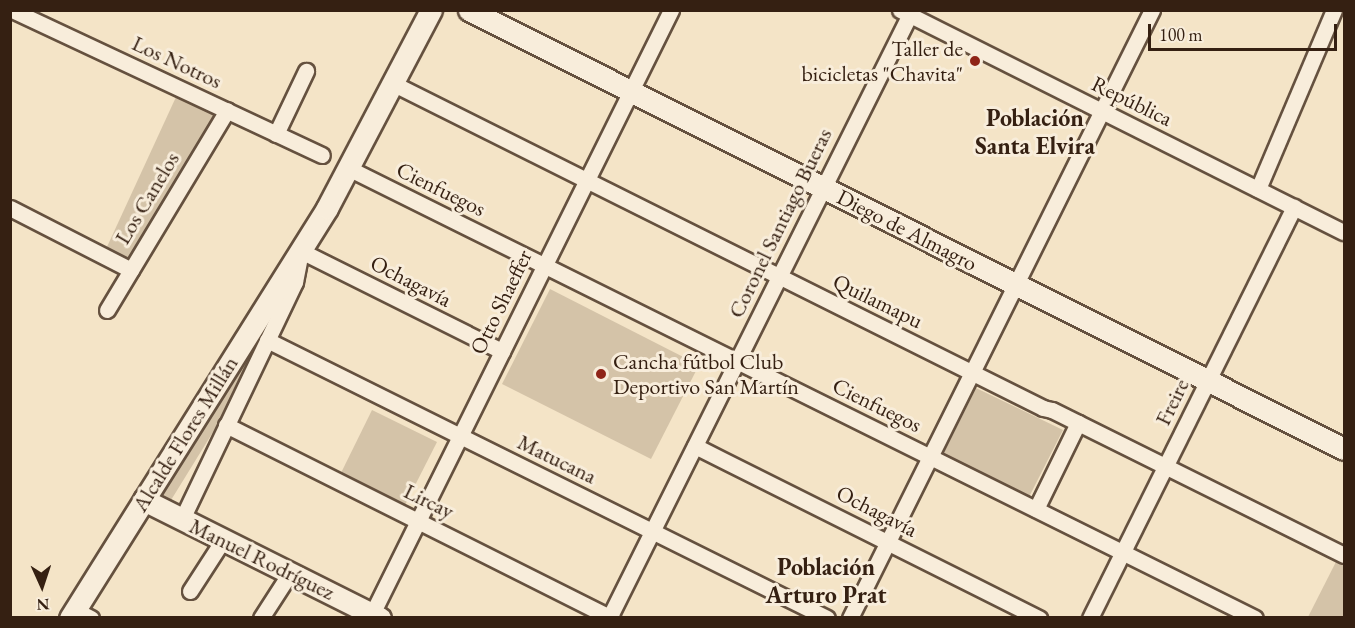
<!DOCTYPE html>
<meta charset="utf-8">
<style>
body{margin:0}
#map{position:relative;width:1355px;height:628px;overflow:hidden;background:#f4e4c7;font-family:"EB Garamond",serif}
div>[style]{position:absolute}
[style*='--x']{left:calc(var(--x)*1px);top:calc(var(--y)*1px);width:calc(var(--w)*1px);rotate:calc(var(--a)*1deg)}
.green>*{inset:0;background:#d4c3a8}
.roads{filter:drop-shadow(2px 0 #65513f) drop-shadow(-2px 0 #65513f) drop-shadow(0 2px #65513f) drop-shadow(0 -2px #65513f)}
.street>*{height:15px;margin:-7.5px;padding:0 7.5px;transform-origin:7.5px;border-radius:7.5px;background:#f8eddb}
.secondary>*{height:21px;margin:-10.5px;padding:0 10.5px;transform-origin:10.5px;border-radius:10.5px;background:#f8eddb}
.dots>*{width:16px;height:16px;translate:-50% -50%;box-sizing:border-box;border:3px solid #f8eddb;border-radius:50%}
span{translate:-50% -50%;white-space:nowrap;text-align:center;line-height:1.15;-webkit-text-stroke:6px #f8eddb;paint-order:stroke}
.poi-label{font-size:22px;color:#352012}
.right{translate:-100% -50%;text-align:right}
.left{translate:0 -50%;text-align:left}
.street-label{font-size:22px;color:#352012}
.neighbourhood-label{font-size:24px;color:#352012;font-weight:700}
.frame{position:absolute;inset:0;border:12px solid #352012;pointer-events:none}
.north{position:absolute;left:12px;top:556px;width:60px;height:60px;-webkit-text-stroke:4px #f8eddb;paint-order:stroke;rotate:177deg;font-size:16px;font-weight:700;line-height:24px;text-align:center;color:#352012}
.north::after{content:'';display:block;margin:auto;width:21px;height:27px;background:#352012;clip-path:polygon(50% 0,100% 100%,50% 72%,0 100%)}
.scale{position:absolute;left:1148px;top:24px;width:189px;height:27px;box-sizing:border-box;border:3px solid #352012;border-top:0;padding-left:8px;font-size:18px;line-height:21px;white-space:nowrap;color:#352012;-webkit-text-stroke:4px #f8eddb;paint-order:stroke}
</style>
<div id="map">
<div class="green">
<div style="clip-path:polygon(176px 97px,216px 116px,130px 262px,106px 249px)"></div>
<div style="clip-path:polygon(550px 289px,699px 365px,651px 459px,502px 384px)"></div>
<div style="clip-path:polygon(260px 329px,266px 332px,213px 432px,168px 505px,151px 497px,203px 428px)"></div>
<div style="clip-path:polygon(976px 388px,1063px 430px,1029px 497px,943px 455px)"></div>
<div style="clip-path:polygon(372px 410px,437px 442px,403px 509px,339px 477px)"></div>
<div style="clip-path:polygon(1344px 546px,1344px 617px,1308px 617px)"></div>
</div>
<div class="roads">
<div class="street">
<div style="--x:12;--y:10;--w:342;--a:25.1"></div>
<div style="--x:900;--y:10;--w:496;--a:26.6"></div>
<div style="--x:394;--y:84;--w:725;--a:26.53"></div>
<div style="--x:1043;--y:408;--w:9;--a:13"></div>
<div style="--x:1052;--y:410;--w:326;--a:26.4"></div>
<div style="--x:276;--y:134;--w:70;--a:-64.5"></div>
<div style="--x:350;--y:169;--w:1010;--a:26.39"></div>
<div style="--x:1258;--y:189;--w:194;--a:-67"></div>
<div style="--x:10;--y:208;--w:136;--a:27.1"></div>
<div style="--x:299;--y:250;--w:227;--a:26.5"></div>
<div style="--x:107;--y:310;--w:233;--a:-59"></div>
<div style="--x:267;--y:340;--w:625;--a:26.4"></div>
<div style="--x:226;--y:425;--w:432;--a:26.6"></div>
<div style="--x:695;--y:446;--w:385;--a:26.6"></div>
<div style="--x:1036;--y:509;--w:96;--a:-64"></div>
<div style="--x:182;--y:519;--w:263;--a:-64.5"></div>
<div style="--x:295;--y:282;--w:26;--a:-79"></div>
<div style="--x:190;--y:591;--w:61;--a:-57.1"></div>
<div style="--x:75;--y:610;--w:18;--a:27"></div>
<div style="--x:372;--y:614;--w:674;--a:-63.66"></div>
<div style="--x:261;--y:618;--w:54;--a:-57.2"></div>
<div style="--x:609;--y:618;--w:679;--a:-63.51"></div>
<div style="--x:850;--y:618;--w:679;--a:-63.59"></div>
<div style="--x:1090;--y:618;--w:459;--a:-63.6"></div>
</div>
<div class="secondary">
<div style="--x:469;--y:10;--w:979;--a:26.64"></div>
<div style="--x:144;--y:500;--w:264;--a:26.6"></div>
<div style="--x:70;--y:618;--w:484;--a:-57.9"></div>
<div style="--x:327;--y:208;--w:224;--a:-62.3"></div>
</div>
</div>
<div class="dots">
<div style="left:975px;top:61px;background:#8f2418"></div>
<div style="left:601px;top:374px;background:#8f2418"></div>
</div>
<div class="poi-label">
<span class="right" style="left:963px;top:61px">Taller de<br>bicicletas "Chavita"</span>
<span class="left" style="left:613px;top:374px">Cancha fútbol Club<br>Deportivo San Martín</span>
</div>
<div class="street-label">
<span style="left:177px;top:62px;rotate:25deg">Los Notros</span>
<span style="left:1132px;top:101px;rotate:26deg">República</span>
<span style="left:441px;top:189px;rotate:26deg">Cienfuegos</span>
<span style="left:147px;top:198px;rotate:-59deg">Los Canelos</span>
<span style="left:780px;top:223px;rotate:-64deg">Coronel Santiago Bueras</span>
<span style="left:907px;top:230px;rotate:27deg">Diego de Almagro</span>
<span style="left:411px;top:281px;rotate:27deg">Ochagavía</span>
<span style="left:878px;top:301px;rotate:26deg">Quilamapu</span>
<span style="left:501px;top:302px;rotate:-64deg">Otto Shaeffer</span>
<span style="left:1172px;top:402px;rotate:-64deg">Freire</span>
<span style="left:877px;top:405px;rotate:26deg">Cienfuegos</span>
<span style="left:185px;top:434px;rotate:-58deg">Alcalde Flores Millán</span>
<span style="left:557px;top:459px;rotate:26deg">Matucana</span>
<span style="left:429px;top:501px;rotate:26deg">Lircay</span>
<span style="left:877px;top:511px;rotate:27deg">Ochagavía</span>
<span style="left:262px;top:559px;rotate:26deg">Manuel Rodríguez</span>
</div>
<div class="neighbourhood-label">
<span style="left:1035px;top:132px">Población<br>Santa Elvira</span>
<span style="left:826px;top:581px">Población<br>Arturo Prat</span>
</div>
<div class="frame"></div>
<div class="north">N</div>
<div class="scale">100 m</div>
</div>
